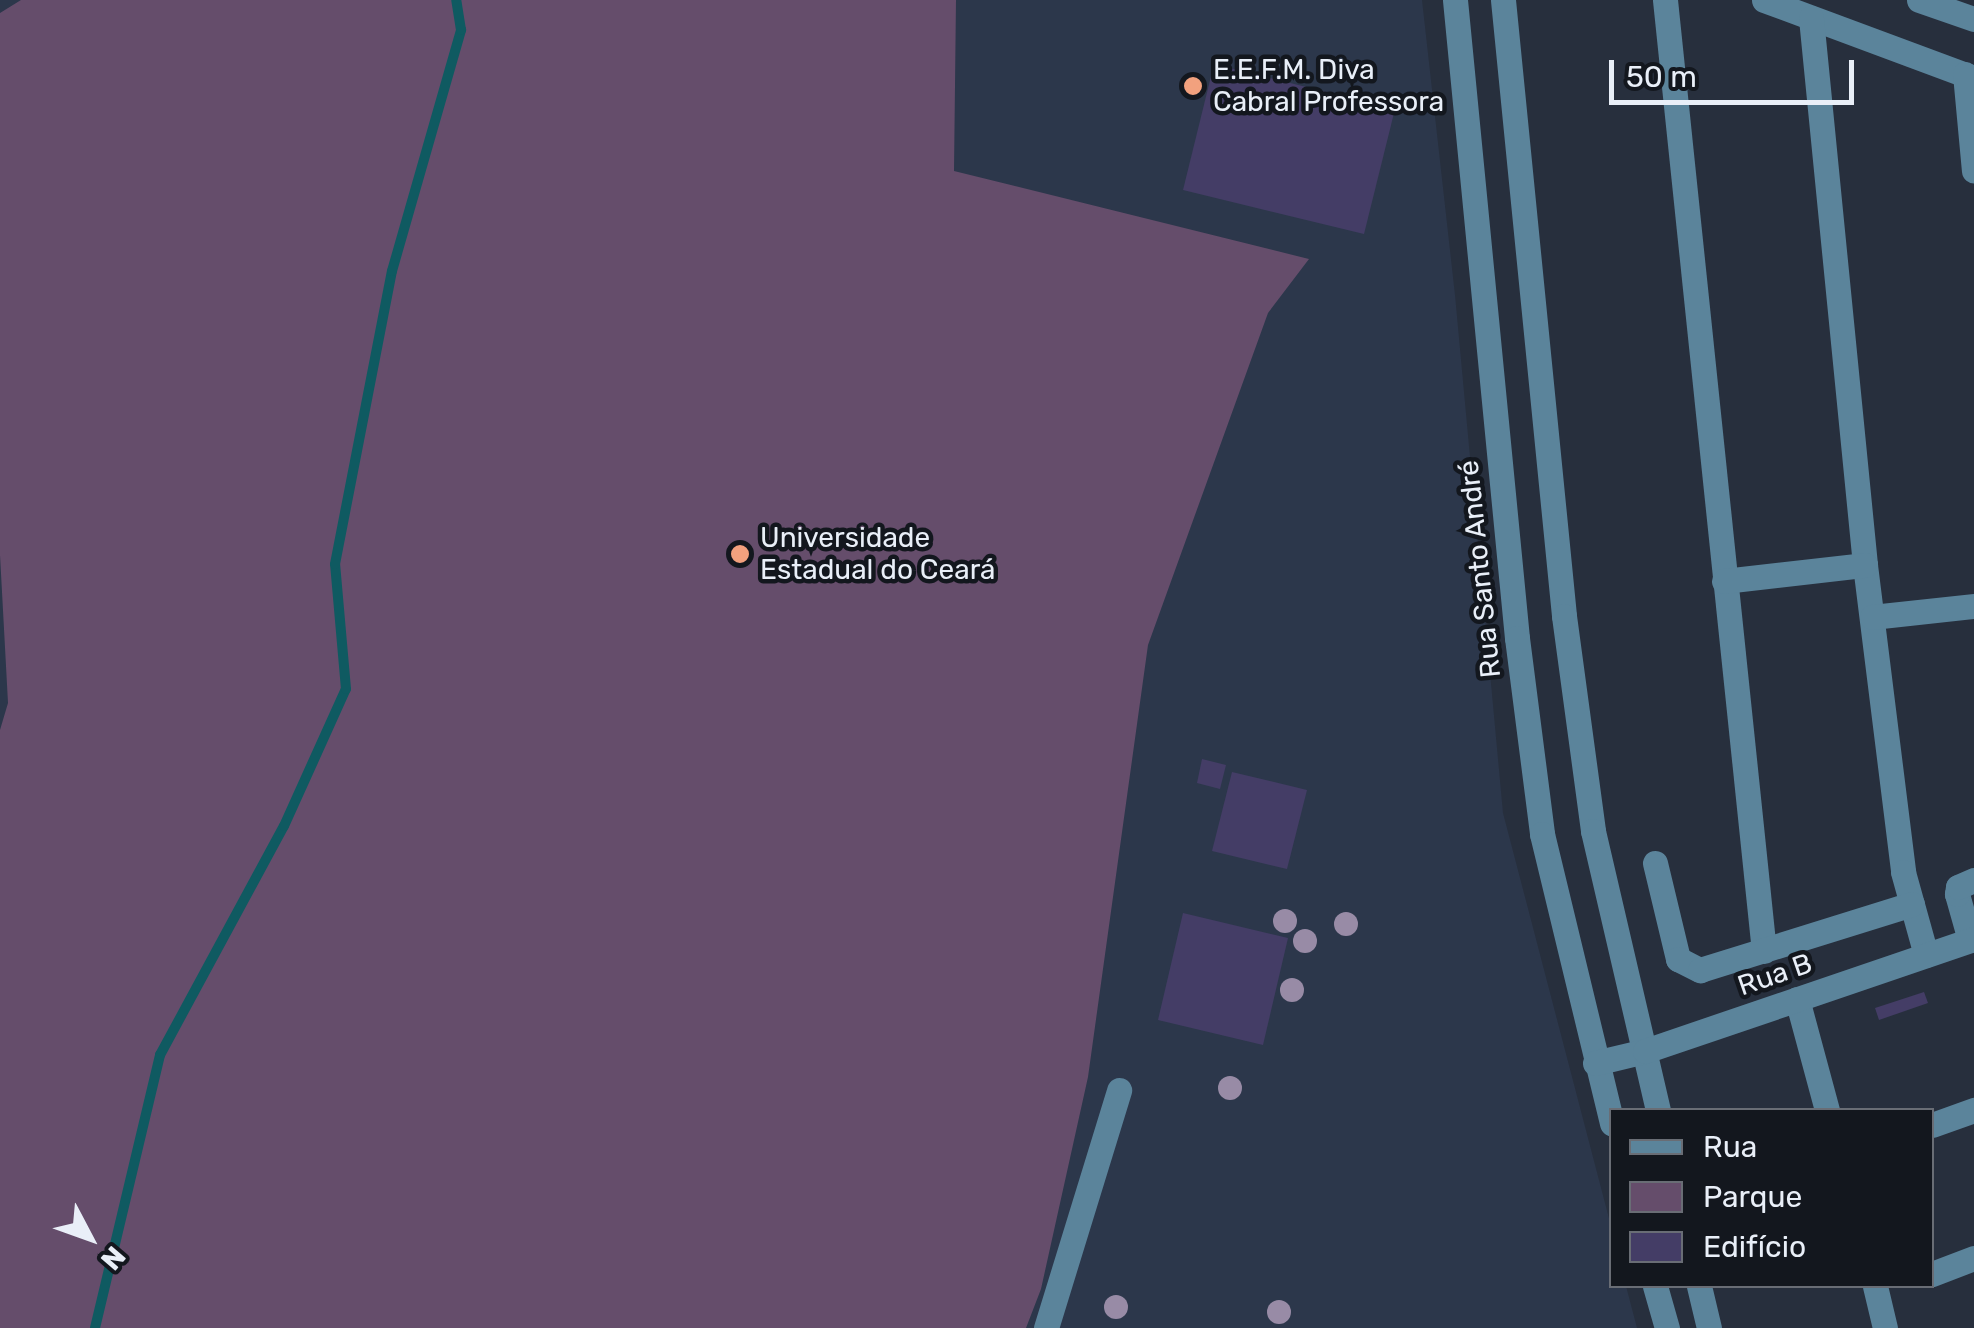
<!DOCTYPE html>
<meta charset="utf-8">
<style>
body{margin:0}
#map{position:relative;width:1974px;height:1328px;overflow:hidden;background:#272f3d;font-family:Rubik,sans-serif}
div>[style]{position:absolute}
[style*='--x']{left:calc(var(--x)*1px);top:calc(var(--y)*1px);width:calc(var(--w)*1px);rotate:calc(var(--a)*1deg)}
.built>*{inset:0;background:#2c374b}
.green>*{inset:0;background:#654d6b}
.stream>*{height:10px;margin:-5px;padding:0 5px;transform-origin:5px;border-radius:5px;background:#0f5a61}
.building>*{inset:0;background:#443d66}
.minor>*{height:25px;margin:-12.5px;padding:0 12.5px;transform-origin:12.5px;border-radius:12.5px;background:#5b849b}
.trees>*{width:24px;height:24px;margin:-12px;border-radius:50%;background:#988ba6}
.dots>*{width:28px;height:28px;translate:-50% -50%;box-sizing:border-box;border:5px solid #13171e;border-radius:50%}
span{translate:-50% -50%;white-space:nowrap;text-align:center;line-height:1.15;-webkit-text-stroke:9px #13171e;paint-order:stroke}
.poi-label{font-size:28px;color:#e9eff8}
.left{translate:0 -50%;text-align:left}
.street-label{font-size:28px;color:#e9eff8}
.legend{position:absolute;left:1609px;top:1108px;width:325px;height:180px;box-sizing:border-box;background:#13171e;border:2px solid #696d75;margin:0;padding:12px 18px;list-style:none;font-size:30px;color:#e9eff8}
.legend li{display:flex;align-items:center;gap:20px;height:50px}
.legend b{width:50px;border:2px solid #696d75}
.north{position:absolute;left:40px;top:1188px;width:100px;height:100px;-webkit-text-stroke:8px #13171e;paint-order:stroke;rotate:131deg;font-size:28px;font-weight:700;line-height:40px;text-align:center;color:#e9eff8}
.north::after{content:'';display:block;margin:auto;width:35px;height:45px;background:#e9eff8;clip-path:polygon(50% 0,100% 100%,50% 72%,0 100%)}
.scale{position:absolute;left:1609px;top:60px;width:245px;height:45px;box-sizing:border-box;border:5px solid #e9eff8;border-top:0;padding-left:12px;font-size:30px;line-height:35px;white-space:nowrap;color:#e9eff8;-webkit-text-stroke:8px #13171e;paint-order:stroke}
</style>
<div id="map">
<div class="built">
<div style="clip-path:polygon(0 0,1422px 0,1455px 295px,1503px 813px,1611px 1226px,1612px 1286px,1626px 1286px,1637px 1328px,0 1328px)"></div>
</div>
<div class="green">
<div style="clip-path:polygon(21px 0,956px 0,954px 171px,1309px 259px,1268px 313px,1148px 645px,1088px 1077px,1041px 1289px,1026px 1328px,0 1328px,0 730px,8px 703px,0 555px,0 13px)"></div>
</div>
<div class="stream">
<div style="--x:95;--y:1328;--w:281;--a:-76.6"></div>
<div style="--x:160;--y:1055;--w:260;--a:-61.6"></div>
<div style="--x:284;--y:826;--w:150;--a:-65.7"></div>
<div style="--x:346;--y:689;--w:125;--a:-95"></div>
<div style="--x:335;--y:564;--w:298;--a:-79"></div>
<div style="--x:392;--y:271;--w:251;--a:-74"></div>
<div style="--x:461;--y:30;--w:30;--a:-99"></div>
</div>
<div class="building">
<div style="clip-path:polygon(1214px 64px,1395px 109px,1364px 234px,1183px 190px)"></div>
<div style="clip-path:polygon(1202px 759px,1226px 765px,1220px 789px,1197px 783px)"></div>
<div style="clip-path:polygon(1232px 772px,1307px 790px,1287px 869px,1212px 851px)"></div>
<div style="clip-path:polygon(1183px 913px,1288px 938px,1263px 1045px,1158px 1020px)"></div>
<div style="clip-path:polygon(1924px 992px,1928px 1003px,1879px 1020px,1875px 1008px)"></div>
</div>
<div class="minor">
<div style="--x:1455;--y:0;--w:641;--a:84.45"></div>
<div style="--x:1517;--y:638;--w:198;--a:82.7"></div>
<div style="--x:1542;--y:834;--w:298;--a:76.4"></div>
<div style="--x:1503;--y:0;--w:619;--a:84.34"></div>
<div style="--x:1564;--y:616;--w:217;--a:82.3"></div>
<div style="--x:1593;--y:831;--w:286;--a:76.9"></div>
<div style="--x:1665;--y:0;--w:956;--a:84.06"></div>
<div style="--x:1764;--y:0;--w:224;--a:20.4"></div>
<div style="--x:1919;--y:0;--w:58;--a:19.1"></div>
<div style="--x:1811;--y:18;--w:550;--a:84.36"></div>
<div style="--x:1865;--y:565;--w:309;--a:82.9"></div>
<div style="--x:1903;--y:872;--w:86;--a:74.5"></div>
<div style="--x:1965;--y:74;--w:97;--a:84.7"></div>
<div style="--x:1724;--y:581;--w:142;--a:-6.5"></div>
<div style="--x:1872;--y:617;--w:103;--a:-6.2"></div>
<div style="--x:1655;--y:863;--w:99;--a:76.5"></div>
<div style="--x:1678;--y:959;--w:25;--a:27"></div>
<div style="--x:1700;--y:970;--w:222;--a:-17.3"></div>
<div style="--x:1970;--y:940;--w:48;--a:-105.8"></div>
<div style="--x:1957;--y:894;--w:7;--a:-82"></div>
<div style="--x:1958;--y:887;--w:17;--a:-24"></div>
<div style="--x:1797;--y:999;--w:115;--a:74.9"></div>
<div style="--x:1595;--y:1063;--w:51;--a:-13.5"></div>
<div style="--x:1645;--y:1051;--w:348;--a:-18.8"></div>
<div style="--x:1932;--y:1125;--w:45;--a:-19.7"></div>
<div style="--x:1932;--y:1274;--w:45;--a:-20.9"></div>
<div style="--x:1655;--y:1286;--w:44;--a:74.1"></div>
<div style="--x:1699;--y:1286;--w:43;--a:76.6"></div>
<div style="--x:1875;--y:1286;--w:43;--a:76.6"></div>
<div style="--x:1046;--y:1328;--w:249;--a:-72.9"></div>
</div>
<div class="trees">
<div style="left:1285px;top:921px"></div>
<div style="left:1346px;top:924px"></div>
<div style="left:1305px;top:941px"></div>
<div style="left:1292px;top:990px"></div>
<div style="left:1230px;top:1088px"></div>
<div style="left:1116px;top:1307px"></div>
<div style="left:1279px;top:1312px"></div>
</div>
<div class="dots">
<div style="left:1193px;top:86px;background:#f2a17e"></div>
<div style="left:740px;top:554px;background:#f2a17e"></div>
</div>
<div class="poi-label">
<span class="left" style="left:1213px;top:86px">E.E.F.M. Diva<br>Cabral Professora</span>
<span class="left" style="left:760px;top:554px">Universidade<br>Estadual do Ceará</span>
</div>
<div class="street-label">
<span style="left:1480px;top:569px;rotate:-96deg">Rua Santo André</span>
<span style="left:1775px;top:975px;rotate:-19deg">Rua B</span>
</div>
<ul class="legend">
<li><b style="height:12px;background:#5b849b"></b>Rua</li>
<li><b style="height:28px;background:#654d6b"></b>Parque</li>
<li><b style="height:28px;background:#443d66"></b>Edifício</li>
</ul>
<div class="north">N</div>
<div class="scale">50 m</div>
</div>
